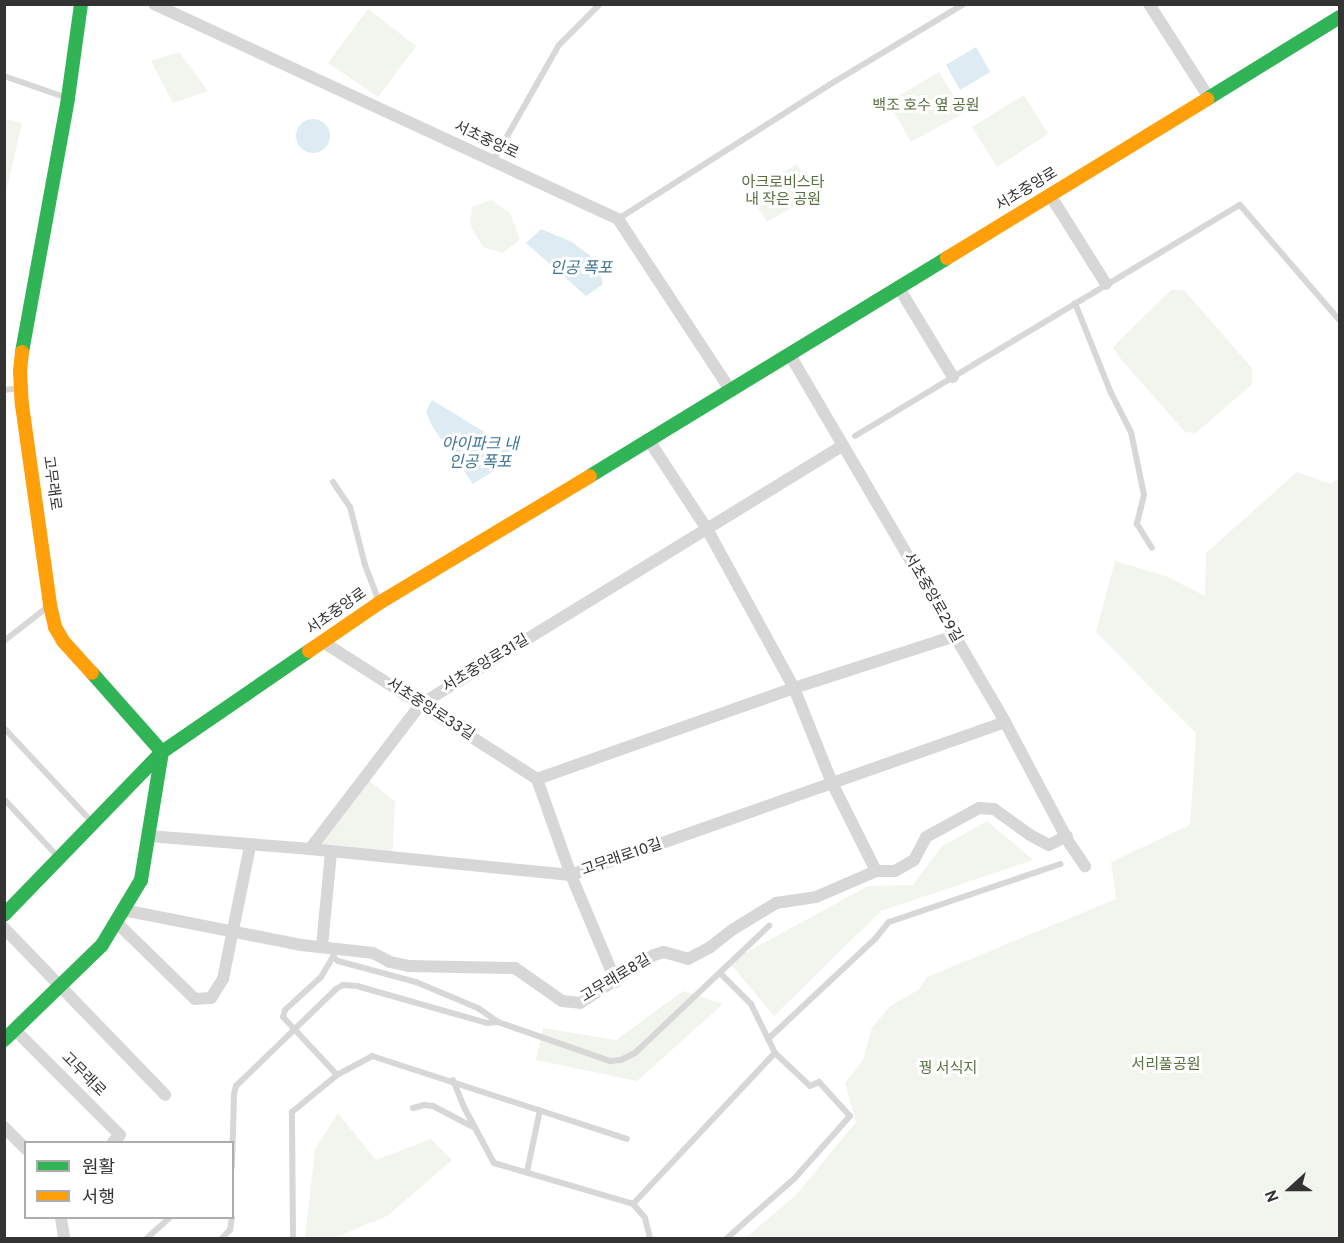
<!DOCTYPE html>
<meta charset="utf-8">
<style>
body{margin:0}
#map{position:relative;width:1344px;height:1243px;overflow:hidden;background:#fff;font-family:Overpass,"Noto Sans KR",sans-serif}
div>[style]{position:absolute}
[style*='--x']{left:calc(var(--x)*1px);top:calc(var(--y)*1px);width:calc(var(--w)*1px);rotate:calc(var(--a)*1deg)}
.green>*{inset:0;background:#f1f5ed}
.water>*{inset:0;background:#ddebf3}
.round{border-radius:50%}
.lane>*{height:6px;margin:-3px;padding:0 3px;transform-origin:3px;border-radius:3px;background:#d7d7d7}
.street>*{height:12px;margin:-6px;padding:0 6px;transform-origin:6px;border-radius:6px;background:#d7d7d7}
.fast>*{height:14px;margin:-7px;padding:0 7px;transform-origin:7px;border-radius:7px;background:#30b455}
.slow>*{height:14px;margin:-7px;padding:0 7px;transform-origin:7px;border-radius:7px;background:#ff9f0a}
span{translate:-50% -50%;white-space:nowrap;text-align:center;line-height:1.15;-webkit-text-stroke:6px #fff;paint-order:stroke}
.park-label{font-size:15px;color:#56703f}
.street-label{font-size:15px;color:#333}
.water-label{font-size:16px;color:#3f7597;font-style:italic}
.frame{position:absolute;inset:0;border:6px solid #333;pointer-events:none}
.legend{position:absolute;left:24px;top:1141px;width:210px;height:78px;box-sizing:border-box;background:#fff;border:2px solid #adadad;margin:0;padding:8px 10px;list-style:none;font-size:18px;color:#333}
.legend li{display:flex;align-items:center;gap:12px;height:30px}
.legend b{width:30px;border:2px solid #adadad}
.north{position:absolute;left:1260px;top:1159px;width:60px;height:60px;-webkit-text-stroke:4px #fff;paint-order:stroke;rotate:249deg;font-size:16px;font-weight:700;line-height:24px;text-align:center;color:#333}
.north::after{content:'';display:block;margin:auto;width:21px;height:27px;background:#333;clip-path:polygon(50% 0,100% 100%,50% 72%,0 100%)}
</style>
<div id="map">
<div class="green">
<div style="clip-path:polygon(368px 9px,416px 46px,378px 97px,328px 63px)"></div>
<div style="clip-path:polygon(179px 52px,208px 91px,173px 103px,151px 61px)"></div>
<div style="clip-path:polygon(939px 72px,964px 113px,911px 142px,888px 102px)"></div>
<div style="clip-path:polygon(1024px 95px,1048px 134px,997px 167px,972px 127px)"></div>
<div style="clip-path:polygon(5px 119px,22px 123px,5px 196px,4px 119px)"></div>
<div style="clip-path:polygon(797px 164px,813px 195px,767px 222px,748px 192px)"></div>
<div style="clip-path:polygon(491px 200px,510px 213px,520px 240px,502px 253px,483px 247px,470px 225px,472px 207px)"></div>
<div style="clip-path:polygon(1171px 290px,1184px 290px,1252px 368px,1252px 384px,1196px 433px,1185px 432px,1120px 358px,1113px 347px)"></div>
<div style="clip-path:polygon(1297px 472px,1331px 484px,1339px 478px,1339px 1238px,745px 1238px,796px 1195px,856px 1122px,845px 1083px,863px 1060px,872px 1028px,890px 1006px,918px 990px,927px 977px,1116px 899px,1111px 862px,1190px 825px,1196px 733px,1096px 632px,1115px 561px,1166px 576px,1205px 596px,1206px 553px)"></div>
<div style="clip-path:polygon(365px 777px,395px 802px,392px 858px,310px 849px)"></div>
<div style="clip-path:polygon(987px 821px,1033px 860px,881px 911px,774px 1016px,729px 962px,868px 886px,913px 885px,941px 847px)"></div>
<div style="clip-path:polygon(683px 991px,723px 1004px,637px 1081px,536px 1060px,543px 1028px,616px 1040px)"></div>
<div style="clip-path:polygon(338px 1113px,376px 1160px,431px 1139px,452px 1160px,387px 1216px,334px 1238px,305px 1238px,315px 1149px)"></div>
</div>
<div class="water">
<div style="clip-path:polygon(976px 47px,990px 72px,960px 90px,946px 65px)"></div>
<div class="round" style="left:296px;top:119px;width:34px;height:34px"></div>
<div style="clip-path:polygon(541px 229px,572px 242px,597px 261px,603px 284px,586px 296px,526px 243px)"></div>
<div style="clip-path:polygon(432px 400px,509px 447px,514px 458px,473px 484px,432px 426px,426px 412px)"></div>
</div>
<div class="lane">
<div style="--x:4;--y:76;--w:67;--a:19.2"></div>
<div style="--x:493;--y:161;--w:133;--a:-60.4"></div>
<div style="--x:559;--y:45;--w:58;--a:-45"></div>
<div style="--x:618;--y:219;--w:250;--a:-32.4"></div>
<div style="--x:829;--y:85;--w:157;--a:-31"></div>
<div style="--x:1075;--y:303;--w:97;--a:68.2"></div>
<div style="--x:1111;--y:393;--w:44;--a:62.9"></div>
<div style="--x:1131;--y:432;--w:64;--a:78.3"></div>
<div style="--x:1144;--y:495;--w:30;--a:104"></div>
<div style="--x:1137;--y:524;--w:28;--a:58"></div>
<div style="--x:4;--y:390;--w:16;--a:-7"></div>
<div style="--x:855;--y:436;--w:449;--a:-31"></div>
<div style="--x:1240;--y:205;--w:153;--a:49.2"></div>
<div style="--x:333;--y:482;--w:30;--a:56"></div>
<div style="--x:350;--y:507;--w:60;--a:75.5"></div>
<div style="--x:365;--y:565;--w:40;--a:69"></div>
<div style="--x:4;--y:641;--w:57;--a:-37.9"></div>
<div style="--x:4;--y:728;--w:129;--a:46.9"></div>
<div style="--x:4;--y:799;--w:79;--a:47"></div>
<div style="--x:335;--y:948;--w:9;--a:103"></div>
<div style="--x:333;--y:957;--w:6;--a:39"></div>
<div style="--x:338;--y:961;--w:81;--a:15.1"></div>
<div style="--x:416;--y:982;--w:67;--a:22.8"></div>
<div style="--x:478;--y:1008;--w:24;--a:35"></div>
<div style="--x:498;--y:1022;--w:119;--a:19.2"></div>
<div style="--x:610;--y:1061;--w:11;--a:-5"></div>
<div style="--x:621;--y:1060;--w:16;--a:-27"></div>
<div style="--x:635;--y:1053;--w:185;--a:-43.5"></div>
<div style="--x:333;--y:957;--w:23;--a:121"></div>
<div style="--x:321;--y:977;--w:49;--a:137.5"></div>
<div style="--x:285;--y:1010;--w:7;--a:106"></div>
<div style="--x:283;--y:1017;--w:79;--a:47"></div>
<div style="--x:720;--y:973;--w:44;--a:45"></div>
<div style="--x:751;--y:1004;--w:55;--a:63.9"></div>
<div style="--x:775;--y:1053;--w:48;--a:43.3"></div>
<div style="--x:810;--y:1086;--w:10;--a:-24"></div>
<div style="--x:819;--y:1082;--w:46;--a:47.6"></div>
<div style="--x:850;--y:1116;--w:83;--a:131.6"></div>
<div style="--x:795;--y:1178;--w:91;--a:138.6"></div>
<div style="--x:768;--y:1039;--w:146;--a:-43.1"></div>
<div style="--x:875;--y:939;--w:22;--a:-51"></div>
<div style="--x:889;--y:922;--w:181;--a:-18.7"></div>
<div style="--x:453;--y:1080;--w:31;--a:68"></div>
<div style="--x:465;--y:1109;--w:61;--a:61.8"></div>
<div style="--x:494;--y:1163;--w:145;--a:16.4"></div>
<div style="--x:633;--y:1204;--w:207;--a:-46.8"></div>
<div style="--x:413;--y:1108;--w:11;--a:-15"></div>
<div style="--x:424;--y:1105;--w:9;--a:6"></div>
<div style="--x:433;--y:1106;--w:47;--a:27.6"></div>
<div style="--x:232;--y:1167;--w:73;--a:-88.4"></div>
<div style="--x:234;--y:1094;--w:8;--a:-76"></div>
<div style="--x:236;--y:1086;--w:139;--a:-44.1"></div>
<div style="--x:336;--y:989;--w:8;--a:-30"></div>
<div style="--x:343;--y:985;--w:14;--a:4"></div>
<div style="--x:357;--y:986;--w:135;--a:15.9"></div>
<div style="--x:487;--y:1023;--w:11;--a:-5"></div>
<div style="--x:527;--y:1172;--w:63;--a:-78.2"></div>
<div style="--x:633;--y:1204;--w:18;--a:49"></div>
<div style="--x:645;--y:1218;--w:21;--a:76"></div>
<div style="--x:147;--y:1238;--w:30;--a:-42"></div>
<div style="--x:222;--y:1238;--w:11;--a:-45"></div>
<div style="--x:230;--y:1230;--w:12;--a:-81"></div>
<div style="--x:293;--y:1238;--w:126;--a:-90.5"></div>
<div style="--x:292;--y:1112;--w:58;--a:-39.4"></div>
<div style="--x:337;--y:1075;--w:40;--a:-28"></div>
<div style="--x:372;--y:1056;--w:268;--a:18"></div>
</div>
<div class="street">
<div style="--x:154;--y:4;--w:511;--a:24.86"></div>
<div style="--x:618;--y:219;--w:206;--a:56.7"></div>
<div style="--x:1149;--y:4;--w:112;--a:57.4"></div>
<div style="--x:1050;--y:195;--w:105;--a:57.8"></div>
<div style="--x:899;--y:288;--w:104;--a:58.8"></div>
<div style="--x:790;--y:355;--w:425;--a:59.6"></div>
<div style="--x:1005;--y:722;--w:138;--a:62"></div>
<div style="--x:1070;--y:844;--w:27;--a:56"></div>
<div style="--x:648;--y:439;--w:108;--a:56.8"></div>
<div style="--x:707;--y:529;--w:181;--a:61.3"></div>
<div style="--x:794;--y:688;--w:102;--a:68.2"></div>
<div style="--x:832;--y:783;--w:98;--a:63.4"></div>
<div style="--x:323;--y:642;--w:254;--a:32.6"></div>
<div style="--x:537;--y:779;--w:273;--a:-19.5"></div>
<div style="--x:794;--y:688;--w:169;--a:-17.9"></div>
<div style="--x:537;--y:779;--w:102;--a:70.5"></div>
<div style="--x:571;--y:875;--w:116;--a:67.2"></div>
<div style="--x:149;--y:836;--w:162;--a:4.6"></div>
<div style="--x:310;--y:849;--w:262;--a:5.7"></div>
<div style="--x:571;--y:875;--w:460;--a:-19.4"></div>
<div style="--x:310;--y:849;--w:183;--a:-52.6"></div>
<div style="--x:421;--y:704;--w:495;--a:-31.5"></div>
<div style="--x:123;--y:910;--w:181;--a:11.1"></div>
<div style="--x:301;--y:945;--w:72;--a:6.3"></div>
<div style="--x:373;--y:953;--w:19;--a:28"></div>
<div style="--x:390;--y:962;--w:19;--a:12"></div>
<div style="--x:409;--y:966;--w:106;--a:1.1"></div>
<div style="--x:515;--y:968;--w:57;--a:35.1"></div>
<div style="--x:562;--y:1001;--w:18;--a:6"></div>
<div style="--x:580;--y:1003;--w:88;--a:-33"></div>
<div style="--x:654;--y:955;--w:10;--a:-17"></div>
<div style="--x:664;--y:952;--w:25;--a:16"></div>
<div style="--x:688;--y:959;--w:24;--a:-28"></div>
<div style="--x:709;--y:948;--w:29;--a:-38"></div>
<div style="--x:732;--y:930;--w:52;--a:-31.5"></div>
<div style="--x:776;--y:903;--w:40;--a:-8.5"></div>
<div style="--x:816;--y:897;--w:65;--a:-23.4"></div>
<div style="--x:876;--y:871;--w:19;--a:0"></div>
<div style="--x:895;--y:871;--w:22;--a:-30"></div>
<div style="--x:914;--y:860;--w:26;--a:-62"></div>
<div style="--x:926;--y:837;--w:60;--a:-28.7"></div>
<div style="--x:979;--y:808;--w:15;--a:4"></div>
<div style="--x:994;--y:809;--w:44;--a:35.8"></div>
<div style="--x:1030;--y:835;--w:21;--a:28"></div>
<div style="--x:1049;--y:845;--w:20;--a:-27"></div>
<div style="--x:116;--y:922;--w:110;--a:44.3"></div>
<div style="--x:195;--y:999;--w:16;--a:-4"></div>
<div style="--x:211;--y:998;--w:22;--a:-58"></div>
<div style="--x:223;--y:979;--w:136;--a:-78.5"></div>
<div style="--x:4;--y:928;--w:232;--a:46"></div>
<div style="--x:322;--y:946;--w:94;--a:-84.5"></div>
<div style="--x:15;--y:1030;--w:148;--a:45"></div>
<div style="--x:120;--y:1135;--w:10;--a:135"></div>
<div style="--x:4;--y:1127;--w:31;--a:45"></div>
<div style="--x:61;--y:1218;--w:20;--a:81"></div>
</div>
<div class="fast">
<div style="--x:1207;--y:99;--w:156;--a:-31.7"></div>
<div style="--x:22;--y:352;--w:258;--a:-79.7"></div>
<div style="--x:68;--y:98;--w:95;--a:-82.1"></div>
<div style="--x:590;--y:476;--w:418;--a:-31.4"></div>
<div style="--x:4;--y:915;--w:227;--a:-45.9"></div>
<div style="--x:162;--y:752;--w:178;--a:-34.5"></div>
<div style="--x:4;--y:1040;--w:136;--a:-44.1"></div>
<div style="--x:102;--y:945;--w:76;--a:-59"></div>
<div style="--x:141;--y:880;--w:130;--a:-80.7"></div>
<div style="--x:162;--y:752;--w:106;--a:-131.5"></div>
</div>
<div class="slow">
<div style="--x:947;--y:258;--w:305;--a:-31.4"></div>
<div style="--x:22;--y:352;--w:19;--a:96"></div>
<div style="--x:20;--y:371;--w:34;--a:87"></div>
<div style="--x:22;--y:405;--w:202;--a:82"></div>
<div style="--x:50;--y:605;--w:23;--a:77"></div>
<div style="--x:55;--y:627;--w:16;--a:60"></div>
<div style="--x:63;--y:641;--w:43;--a:47.8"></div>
<div style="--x:309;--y:651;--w:85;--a:-34.4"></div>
<div style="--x:379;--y:603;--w:246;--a:-31"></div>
</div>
<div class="park-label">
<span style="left:926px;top:107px">백조 호수 옆 공원</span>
<span style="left:783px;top:192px">아크로비스타<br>내 작은 공원</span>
<span style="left:1166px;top:1066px">서리풀공원</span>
<span style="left:948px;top:1070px">꿩 서식지</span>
</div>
<div class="street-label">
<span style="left:486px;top:141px;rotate:25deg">서초중앙로</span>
<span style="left:1027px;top:190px;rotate:-31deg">서초중앙로</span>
<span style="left:51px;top:483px;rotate:82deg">고무래로</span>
<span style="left:932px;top:598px;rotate:60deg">서초중앙로29길</span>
<span style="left:337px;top:612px;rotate:-35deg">서초중앙로</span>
<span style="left:486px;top:664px;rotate:-31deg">서초중앙로31길</span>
<span style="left:430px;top:710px;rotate:33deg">서초중앙로33길</span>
<span style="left:622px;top:858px;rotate:-19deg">고무래로10길</span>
<span style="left:616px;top:979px;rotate:-31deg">고무래로8길</span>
<span style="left:83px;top:1075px;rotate:45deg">고무래로</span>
</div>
<div class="water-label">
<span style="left:581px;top:269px">인공 폭포</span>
<span style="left:480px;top:454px">아이파크 내<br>인공 폭포</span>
</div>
<div class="frame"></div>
<ul class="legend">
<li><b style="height:8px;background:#30b455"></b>원활</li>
<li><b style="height:8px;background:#ff9f0a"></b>서행</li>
</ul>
<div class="north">N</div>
</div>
